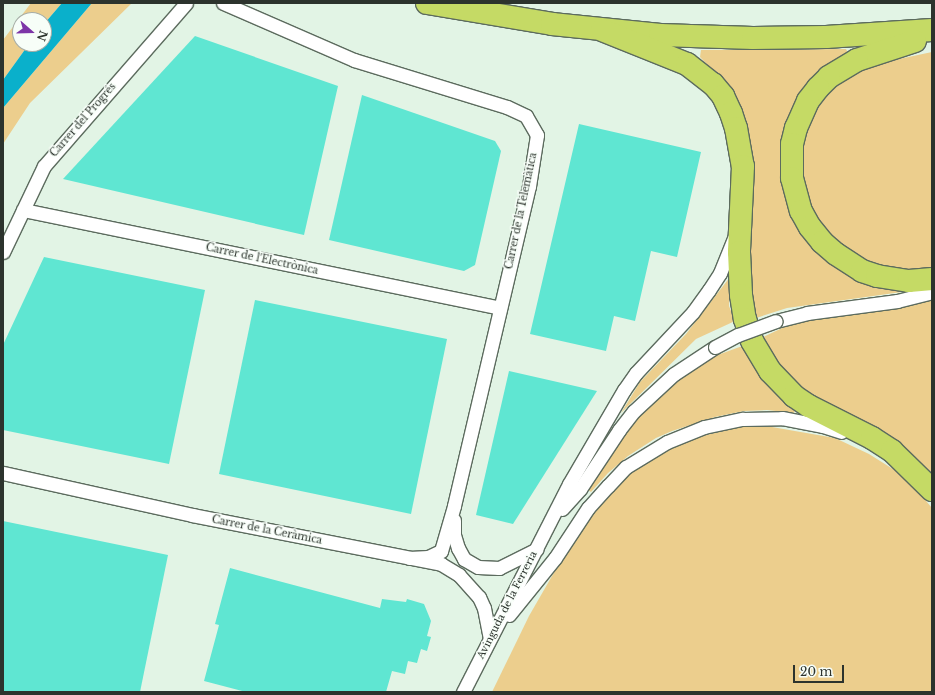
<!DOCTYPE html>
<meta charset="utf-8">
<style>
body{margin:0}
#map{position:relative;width:935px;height:695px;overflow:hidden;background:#e2f4e5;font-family:"Libre Baskerville",serif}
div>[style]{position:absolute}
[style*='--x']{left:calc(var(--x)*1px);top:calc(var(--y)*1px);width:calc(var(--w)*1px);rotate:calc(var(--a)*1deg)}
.green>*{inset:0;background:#ecce8d}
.water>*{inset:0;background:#0ab0cb}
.building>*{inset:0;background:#5fe6d2}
.roads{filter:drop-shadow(1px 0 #5c6b5e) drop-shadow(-1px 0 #5c6b5e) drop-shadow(0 1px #5c6b5e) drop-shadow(0 -1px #5c6b5e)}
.minor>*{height:13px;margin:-6.5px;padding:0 6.5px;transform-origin:6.5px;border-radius:6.5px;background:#fff}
.motorway>*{height:22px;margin:-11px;padding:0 11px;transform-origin:11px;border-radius:11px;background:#c5da65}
.bridges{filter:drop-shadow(1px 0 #5c6b5e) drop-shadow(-1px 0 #5c6b5e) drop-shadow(0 1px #5c6b5e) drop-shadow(0 -1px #5c6b5e)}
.minor-bridge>*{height:13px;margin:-6.5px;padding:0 6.5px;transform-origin:6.5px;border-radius:6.5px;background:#fff}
span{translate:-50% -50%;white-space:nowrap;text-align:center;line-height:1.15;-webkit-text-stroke:3px #f7fef8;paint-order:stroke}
.street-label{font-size:10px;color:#2c332d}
.frame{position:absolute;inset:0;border:4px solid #2c332d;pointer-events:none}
.north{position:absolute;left:12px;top:12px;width:40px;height:40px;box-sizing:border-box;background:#f7fef8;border:1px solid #a6ada7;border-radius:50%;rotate:110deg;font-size:11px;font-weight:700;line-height:16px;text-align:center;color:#2c332d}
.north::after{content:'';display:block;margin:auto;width:14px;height:18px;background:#7d35a7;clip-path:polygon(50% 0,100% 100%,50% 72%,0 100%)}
.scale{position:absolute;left:793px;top:665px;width:51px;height:18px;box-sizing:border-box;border:2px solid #2c332d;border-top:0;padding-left:5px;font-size:12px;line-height:14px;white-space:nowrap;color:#2c332d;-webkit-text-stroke:3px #f7fef8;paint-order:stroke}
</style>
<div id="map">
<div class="green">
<div style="clip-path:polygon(31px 3px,62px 3px,44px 24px,44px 20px,20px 20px,20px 44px,29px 44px,3px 80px,3px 40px)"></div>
<div style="clip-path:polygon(92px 3px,132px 3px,30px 103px,3px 144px,3px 108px)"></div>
<div style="clip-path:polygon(846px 49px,848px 53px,803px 97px,797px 218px,909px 291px,787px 308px,753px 319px,749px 300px,749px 229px,753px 175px,728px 87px,700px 57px,701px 50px)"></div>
<div style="clip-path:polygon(932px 52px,932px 271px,912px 273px,864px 262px,843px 249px,823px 229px,812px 209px,803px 186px,799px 154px,810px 118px,825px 94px,843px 80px,860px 69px,885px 62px)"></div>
<div style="clip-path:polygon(730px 277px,729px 306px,735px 321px,696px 339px,621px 413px,640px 382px,686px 334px)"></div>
<div style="clip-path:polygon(932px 298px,932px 473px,900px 444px,838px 412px,791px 384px,759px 339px,793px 323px,829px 316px,877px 311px,914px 305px)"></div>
<div style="clip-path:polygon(745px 345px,796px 408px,794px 413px,767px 410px,744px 411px,715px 417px,672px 431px,656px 438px,628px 456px,608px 473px,591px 492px,587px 489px,610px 453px,650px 403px,676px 381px,701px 363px,715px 356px)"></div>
<div style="clip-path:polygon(740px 427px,772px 427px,835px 438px,869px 454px,896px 471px,921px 495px,932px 508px,932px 692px,492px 692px,529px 616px,571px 543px,608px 495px,628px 474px,681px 443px,706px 435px)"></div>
</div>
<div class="water">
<div style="clip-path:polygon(62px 3px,92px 3px,3px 108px,3px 80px,29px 44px,44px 44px,44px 24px)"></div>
</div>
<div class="building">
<div style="clip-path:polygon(195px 36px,338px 86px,304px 235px,63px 179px)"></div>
<div style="clip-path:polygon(362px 95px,495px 141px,501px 151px,475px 265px,464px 271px,329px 240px)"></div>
<div style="clip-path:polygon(579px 124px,701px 152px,677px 257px,651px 251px,635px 321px,614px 316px,606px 351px,530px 334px)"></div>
<div style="clip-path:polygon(44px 257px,205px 290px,169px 464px,3px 430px,3px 345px)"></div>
<div style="clip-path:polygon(255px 300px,447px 339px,411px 514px,219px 474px)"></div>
<div style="clip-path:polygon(509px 371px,597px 391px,513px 524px,476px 515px)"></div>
<div style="clip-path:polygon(3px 521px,168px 555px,140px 692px,3px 692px)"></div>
<div style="clip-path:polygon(230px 568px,380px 608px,382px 599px,406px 602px,407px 599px,424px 604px,431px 621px,427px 636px,431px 637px,427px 651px,421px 649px,417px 663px,408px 661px,405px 674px,392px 671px,386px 692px,246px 692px,204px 681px,219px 625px,215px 624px)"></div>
</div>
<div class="roads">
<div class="minor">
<div style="--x:223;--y:3;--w:143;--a:23.5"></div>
<div style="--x:354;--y:60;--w:160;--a:17.1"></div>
<div style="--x:507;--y:107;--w:21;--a:25"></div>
<div style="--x:526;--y:116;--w:22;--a:60"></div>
<div style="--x:537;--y:135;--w:52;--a:98.9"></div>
<div style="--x:529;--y:186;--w:329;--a:103.2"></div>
<div style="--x:454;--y:506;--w:47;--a:106.1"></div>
<div style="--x:441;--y:551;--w:14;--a:155"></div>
<div style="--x:428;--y:557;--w:19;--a:177"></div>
<div style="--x:23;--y:210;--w:487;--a:11.6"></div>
<div style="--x:3;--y:252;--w:95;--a:-64.5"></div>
<div style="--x:44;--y:166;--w:216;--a:-48.9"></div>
<div style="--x:776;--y:321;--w:32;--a:-14"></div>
<div style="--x:807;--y:313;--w:91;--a:-7.6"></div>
<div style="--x:897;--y:301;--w:36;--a:-14"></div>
<div style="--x:3;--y:473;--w:194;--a:12.5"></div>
<div style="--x:192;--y:515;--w:254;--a:11.1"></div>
<div style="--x:441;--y:564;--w:21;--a:31"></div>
<div style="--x:459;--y:575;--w:30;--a:48"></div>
<div style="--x:479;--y:597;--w:12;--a:66"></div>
<div style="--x:484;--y:608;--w:31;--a:79"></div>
<div style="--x:562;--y:509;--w:27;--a:-48"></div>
<div style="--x:580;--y:489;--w:71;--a:-56.5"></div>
<div style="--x:619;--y:430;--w:24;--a:-52"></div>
<div style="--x:634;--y:411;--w:54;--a:-42.8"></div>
<div style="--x:674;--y:374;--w:49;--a:-33.4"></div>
<div style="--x:454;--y:520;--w:15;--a:90"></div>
<div style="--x:454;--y:535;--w:14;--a:73"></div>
<div style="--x:458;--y:548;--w:13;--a:61"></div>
<div style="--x:464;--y:559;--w:16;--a:30"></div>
<div style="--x:478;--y:567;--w:21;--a:3"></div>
<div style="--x:499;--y:568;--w:42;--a:-26.6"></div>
<div style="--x:509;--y:615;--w:73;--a:-51.1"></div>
<div style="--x:555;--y:558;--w:60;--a:-56.6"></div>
<div style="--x:588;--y:508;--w:30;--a:-48"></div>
<div style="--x:608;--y:486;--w:26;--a:-47"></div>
<div style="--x:626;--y:467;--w:48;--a:-31.4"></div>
<div style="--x:667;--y:442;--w:40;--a:-22"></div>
<div style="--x:704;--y:427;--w:40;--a:-12"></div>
<div style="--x:743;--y:419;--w:39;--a:-1"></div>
<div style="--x:782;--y:418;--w:42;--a:11"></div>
<div style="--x:823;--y:426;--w:19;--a:18"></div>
<div style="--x:463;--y:692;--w:233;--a:-63"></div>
<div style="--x:569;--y:484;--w:109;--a:-59.7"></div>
<div style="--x:624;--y:390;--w:21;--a:-55"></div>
<div style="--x:636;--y:373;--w:83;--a:-46.9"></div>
<div style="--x:693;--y:312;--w:27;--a:-54"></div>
<div style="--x:709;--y:290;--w:20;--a:-57"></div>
<div style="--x:720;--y:273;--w:38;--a:-68"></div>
</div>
<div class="motorway">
<div style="--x:427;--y:3;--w:127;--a:9.5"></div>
<div style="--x:552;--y:24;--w:109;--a:5.8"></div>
<div style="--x:660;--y:35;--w:93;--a:1.8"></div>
<div style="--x:753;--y:38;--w:73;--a:-0.8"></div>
<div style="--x:826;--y:37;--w:106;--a:-3.8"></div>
<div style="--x:602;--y:30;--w:92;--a:21.8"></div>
<div style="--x:687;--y:64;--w:33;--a:38"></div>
<div style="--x:713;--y:84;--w:16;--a:50"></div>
<div style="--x:723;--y:96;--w:19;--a:65"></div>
<div style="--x:731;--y:113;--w:16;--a:72"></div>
<div style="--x:736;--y:128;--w:39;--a:80"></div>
<div style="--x:743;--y:166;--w:86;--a:92.7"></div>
<div style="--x:739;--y:252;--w:43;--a:87.3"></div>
<div style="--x:741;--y:295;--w:24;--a:81"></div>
<div style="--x:745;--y:319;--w:23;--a:72"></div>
<div style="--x:752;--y:341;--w:35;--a:59"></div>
<div style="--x:770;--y:371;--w:35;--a:46"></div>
<div style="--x:794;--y:396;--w:18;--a:34"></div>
<div style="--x:809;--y:406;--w:71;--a:26.9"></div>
<div style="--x:872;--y:438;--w:24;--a:33"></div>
<div style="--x:892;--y:451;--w:56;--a:44.3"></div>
<div style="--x:915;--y:41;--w:61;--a:161.9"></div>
<div style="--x:857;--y:60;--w:33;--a:149"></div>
<div style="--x:829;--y:77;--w:16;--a:135"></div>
<div style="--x:818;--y:88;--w:16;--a:128"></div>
<div style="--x:808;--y:101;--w:30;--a:114"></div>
<div style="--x:796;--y:128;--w:16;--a:104"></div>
<div style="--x:792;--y:144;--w:34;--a:90"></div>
<div style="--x:792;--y:178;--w:34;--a:75"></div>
<div style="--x:801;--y:211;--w:18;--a:61"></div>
<div style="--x:810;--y:227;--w:19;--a:51"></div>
<div style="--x:822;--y:242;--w:18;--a:41"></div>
<div style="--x:836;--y:254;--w:31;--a:33"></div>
<div style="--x:862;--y:271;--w:16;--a:18"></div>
<div style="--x:877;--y:276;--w:32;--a:9"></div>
<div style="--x:909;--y:281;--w:23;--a:-5"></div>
</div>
</div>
<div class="bridges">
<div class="minor-bridge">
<div style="--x:715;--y:347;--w:26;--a:-28"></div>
<div style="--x:738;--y:335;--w:40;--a:-20.2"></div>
</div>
</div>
<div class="street-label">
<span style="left:83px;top:120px;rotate:-49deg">Carrer del Progrés</span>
<span style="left:521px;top:211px;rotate:-78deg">Carrer de la Telemàtica</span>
<span style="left:262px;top:259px;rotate:12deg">Carrer de l'Electrònica</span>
<span style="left:267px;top:530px;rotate:11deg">Carrer de la Ceràmica</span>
<span style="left:507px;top:605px;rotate:-63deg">Avinguda de la Ferreria</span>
</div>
<div class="frame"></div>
<div class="north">N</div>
<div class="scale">20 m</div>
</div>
